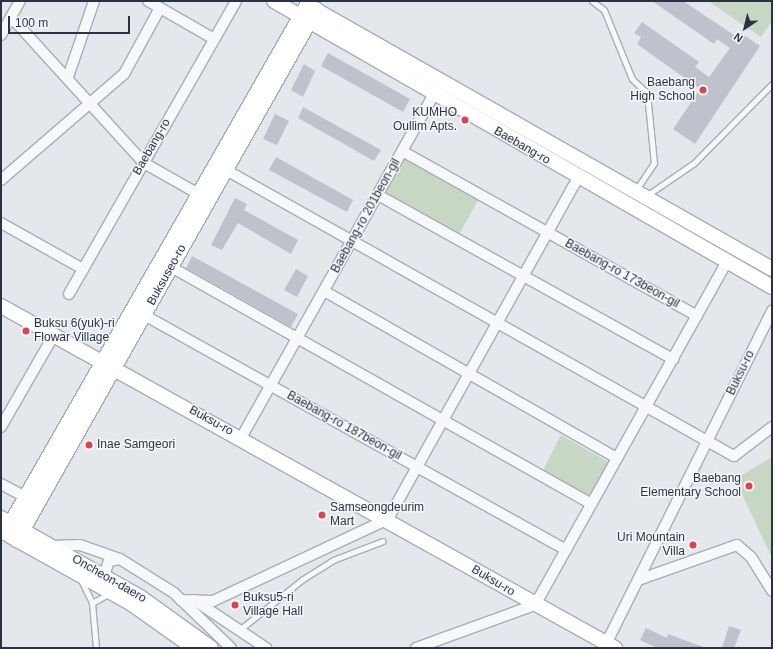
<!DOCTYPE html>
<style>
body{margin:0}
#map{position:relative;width:773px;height:649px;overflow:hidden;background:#e4e7ec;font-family:Arial,sans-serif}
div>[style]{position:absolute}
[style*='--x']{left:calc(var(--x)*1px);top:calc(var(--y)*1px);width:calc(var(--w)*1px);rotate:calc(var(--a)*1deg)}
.green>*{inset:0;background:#c8d6c4}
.building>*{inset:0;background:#bec2cc}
.roads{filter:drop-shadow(1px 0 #a8adb7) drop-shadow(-1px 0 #a8adb7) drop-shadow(0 1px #a8adb7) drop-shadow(0 -1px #a8adb7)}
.lane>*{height:5px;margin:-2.5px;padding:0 2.5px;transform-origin:2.5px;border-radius:2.5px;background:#f7f8fa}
.street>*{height:10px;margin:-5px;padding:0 5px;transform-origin:5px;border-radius:5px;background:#f7f8fa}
.secondary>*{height:14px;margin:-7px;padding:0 7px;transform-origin:7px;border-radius:7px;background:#fff}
.dots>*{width:11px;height:11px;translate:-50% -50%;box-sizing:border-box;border:2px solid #f4f6f9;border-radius:50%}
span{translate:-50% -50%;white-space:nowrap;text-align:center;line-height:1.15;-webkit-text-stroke:3px #f4f6f9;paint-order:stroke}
.poi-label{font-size:12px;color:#2a3345}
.right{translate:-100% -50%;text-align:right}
.left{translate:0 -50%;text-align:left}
.street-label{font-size:12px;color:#2a3345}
.frame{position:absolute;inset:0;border:2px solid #2a3345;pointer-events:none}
.north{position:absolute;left:725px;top:8px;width:40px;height:40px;-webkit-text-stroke:3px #f4f6f9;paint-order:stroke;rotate:215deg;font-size:11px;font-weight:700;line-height:16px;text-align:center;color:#2a3345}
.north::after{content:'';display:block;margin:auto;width:14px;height:18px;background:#2a3345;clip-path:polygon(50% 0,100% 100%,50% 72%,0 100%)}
.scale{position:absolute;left:8px;top:16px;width:122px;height:18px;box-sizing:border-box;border:2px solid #2a3345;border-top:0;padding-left:5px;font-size:12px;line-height:14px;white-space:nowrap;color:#2a3345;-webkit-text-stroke:3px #f4f6f9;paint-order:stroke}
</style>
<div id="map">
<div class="green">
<div style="clip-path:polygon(708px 1px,772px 1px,772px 21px,761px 37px)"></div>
<div style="clip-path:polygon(401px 150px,481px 195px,458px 236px,377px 192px)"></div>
<div style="clip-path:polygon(561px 435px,610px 463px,590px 500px,542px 472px)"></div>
<div style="clip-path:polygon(772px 457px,772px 558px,742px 494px,740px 476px)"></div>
</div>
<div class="building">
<div style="clip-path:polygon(652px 1px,683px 1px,737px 37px,741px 33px,760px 46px,695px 144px,673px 129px,700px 89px,637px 44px,641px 37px,634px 33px,642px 22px,699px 62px,695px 67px,709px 77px,730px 48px,717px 39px,714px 44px)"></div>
<div style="clip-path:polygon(328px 53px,410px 99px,403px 112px,321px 66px)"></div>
<div style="clip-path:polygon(304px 64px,315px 71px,303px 97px,291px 90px)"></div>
<div style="clip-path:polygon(303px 107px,381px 150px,374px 161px,298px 118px)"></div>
<div style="clip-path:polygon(275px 114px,289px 121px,277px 145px,263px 139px)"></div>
<div style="clip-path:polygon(276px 157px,353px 200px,347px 212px,269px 170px)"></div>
<div style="clip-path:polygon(235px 198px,247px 204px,244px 210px,298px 240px,291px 254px,238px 223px,222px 250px,211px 245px)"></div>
<div style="clip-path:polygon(192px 256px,298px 314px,291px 327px,186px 268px)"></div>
<div style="clip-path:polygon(296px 269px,308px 276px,297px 297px,284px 290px)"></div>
<div style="clip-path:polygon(729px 626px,741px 630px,734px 648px,722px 648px)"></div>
<div style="clip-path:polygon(646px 628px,667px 638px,668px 634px,706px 648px,657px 648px,640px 640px)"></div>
</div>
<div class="roads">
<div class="lane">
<div style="--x:592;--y:1;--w:15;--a:37"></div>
<div style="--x:604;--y:10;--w:74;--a:67.9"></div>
<div style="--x:632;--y:79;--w:21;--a:43"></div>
<div style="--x:647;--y:93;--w:70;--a:84.3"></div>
<div style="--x:654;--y:163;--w:32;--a:124"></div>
<div style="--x:646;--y:196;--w:58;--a:-34.5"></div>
<div style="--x:694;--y:163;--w:111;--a:-45.4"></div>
<div style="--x:81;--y:580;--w:25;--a:64"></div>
<div style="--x:92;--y:603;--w:45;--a:84.9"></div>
<div style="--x:92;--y:603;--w:18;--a:-29"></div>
<div style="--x:238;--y:631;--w:83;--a:-38.7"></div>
<div style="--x:303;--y:579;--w:36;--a:-32"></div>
<div style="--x:333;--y:560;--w:53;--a:-20.8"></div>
</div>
<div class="street">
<div style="--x:148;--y:1;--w:76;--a:29.9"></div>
<div style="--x:11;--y:17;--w:197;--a:47.7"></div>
<div style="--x:144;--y:163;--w:64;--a:29.7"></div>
<div style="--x:1;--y:35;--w:39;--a:-61"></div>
<div style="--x:68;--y:77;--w:80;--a:-71.1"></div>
<div style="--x:402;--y:151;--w:338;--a:29.2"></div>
<div style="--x:226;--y:170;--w:583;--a:29.38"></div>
<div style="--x:734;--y:456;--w:48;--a:-37.3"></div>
<div style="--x:1;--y:180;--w:162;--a:-40.8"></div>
<div style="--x:124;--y:74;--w:75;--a:-61.4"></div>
<div style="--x:378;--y:195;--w:338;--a:29.1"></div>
<div style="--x:1;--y:223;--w:94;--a:29.3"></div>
<div style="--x:171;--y:267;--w:482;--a:29.4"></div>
<div style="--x:324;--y:291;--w:337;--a:29.7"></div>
<div style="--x:69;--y:294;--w:337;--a:-60.3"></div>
<div style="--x:144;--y:315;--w:483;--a:29.1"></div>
<div style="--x:1;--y:427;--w:106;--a:-60.1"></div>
<div style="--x:241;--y:438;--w:394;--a:-60.7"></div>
<div style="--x:1;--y:484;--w:30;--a:28"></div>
<div style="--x:51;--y:546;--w:29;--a:-2"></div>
<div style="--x:80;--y:545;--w:42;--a:19.3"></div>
<div style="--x:120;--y:559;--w:64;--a:32.2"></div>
<div style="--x:174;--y:593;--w:79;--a:44"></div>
<div style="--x:104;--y:576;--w:16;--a:-72"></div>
<div style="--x:109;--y:561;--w:11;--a:-10"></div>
<div style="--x:638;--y:580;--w:105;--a:-19.5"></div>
<div style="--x:737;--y:545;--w:18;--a:41"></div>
<div style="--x:751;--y:557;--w:40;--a:58"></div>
<div style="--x:181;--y:600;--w:32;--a:2"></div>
<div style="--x:213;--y:601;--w:193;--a:-25.1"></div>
<div style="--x:388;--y:519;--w:390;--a:-60.9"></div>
<div style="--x:194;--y:600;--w:87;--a:33.7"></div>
<div style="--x:416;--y:648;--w:127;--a:-19.9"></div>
<div style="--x:535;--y:605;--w:393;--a:-60.8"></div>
<div style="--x:604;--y:648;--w:377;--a:-63.5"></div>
</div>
<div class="secondary">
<div style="--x:274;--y:1;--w:574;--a:29.87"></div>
<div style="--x:309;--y:6;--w:532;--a:29.6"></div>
<div style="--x:1;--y:306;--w:703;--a:29.12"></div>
<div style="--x:1;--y:518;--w:160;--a:29.6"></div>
<div style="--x:140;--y:597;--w:87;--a:35.7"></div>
<div style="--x:5;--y:533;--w:608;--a:-60.23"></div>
<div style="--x:10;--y:536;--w:140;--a:29.1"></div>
<div style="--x:132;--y:604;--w:76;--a:35.4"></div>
<div style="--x:17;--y:540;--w:609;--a:-60.57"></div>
</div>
</div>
<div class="dots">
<div style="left:703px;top:90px;background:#d44656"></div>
<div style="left:465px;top:120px;background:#d44656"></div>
<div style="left:26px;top:331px;background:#d44656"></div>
<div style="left:89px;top:445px;background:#d44656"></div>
<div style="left:749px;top:486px;background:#d44656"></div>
<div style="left:322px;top:515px;background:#d44656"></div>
<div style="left:693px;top:545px;background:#d44656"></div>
<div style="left:235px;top:605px;background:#d44656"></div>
</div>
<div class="poi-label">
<span class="right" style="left:695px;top:90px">Baebang<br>High School</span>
<span class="right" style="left:457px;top:120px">KUMHO<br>Oullim Apts.</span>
<span class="left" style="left:34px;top:331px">Buksu 6(yuk)-ri<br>Flowar Village</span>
<span class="left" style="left:97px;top:445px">Inae Samgeori</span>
<span class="right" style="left:741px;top:486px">Baebang<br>Elementary School</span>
<span class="left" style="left:330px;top:515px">Samseongdeurim<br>Mart</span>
<span class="right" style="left:685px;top:545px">Uri Mountain<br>Villa</span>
<span class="left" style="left:243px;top:605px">Buksu5-ri<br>Village Hall</span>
</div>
<div class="street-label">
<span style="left:522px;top:146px;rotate:30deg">Baebang-ro</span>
<span style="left:152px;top:147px;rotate:-60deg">Baebang-ro</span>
<span style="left:366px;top:216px;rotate:-61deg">Baebang-ro 201beon-gil</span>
<span style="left:622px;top:274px;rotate:29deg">Baebang-ro 173beon-gil</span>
<span style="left:167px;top:275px;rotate:-61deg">Buksuseo-ro</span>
<span style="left:741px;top:373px;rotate:-64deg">Buksu-ro</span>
<span style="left:211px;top:421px;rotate:29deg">Buksu-ro</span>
<span style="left:344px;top:426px;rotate:29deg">Baebang-ro 187beon-gil</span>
<span style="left:109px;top:579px;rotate:30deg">Oncheon-daero</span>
<span style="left:493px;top:581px;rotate:31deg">Buksu-ro</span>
</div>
<div class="frame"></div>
<div class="north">N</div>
<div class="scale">100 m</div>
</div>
